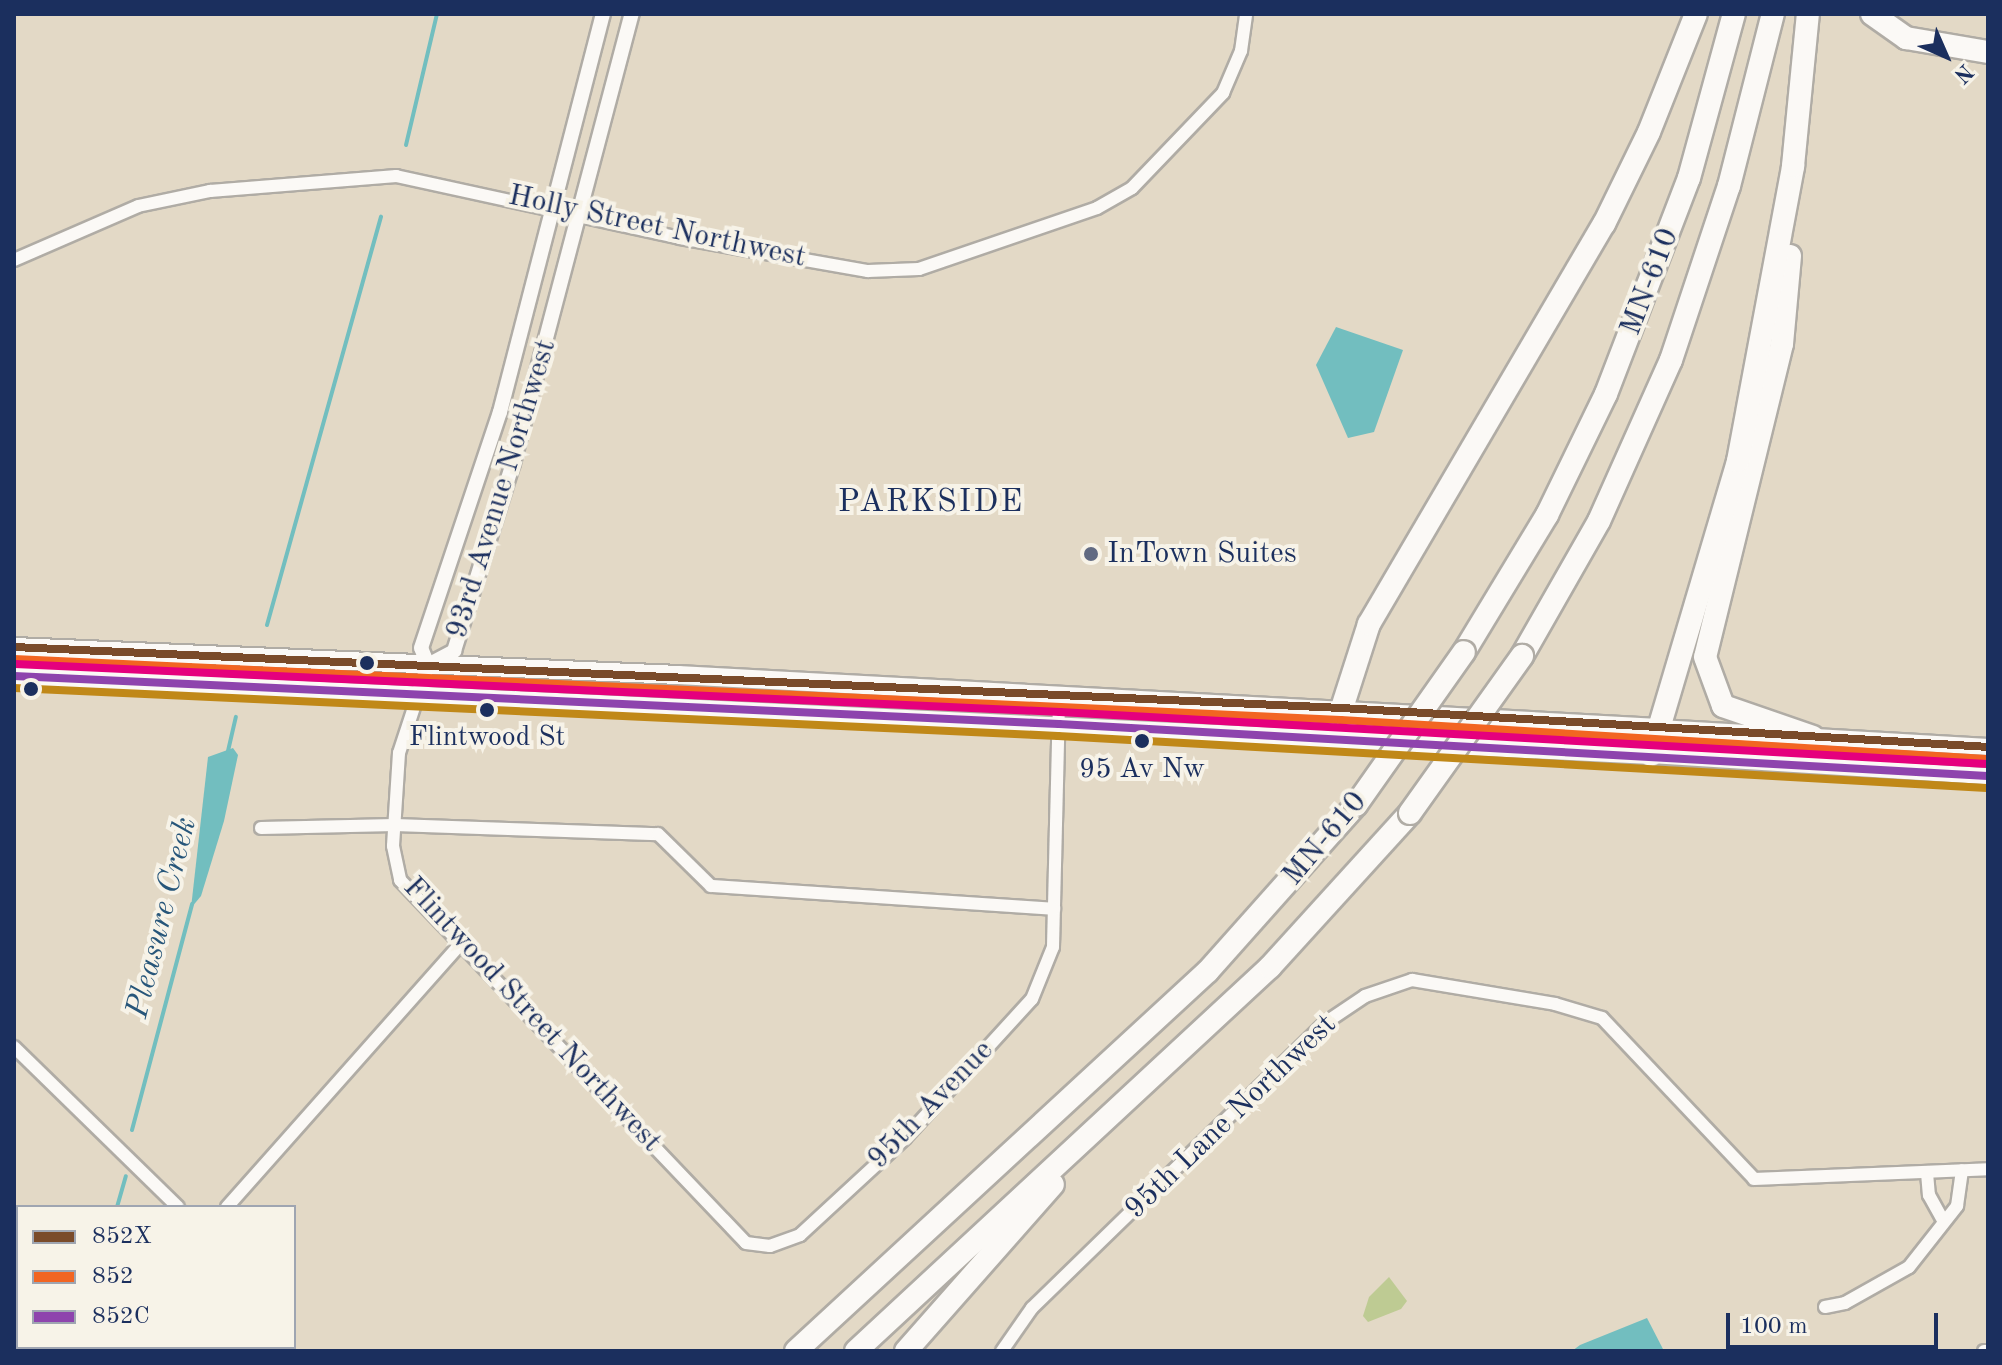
<!DOCTYPE html>
<style>
body{margin:0}
#map{position:relative;width:2002px;height:1365px;overflow:hidden;background:#e3d9c6;font-family:"Old Standard TT",serif}
div>[style]{position:absolute}
[style*='--x']{left:calc(var(--x)*1px);top:calc(var(--y)*1px);width:calc(var(--w)*1px);rotate:calc(var(--a)*1deg)}
.green>*{inset:0;background:#becb93}
.water>*{inset:0;background:#72bebf}
.stream>*{height:4px;margin:-2px;padding:0 2px;transform-origin:2px;border-radius:2px;background:#72bebf}
.roads{filter:drop-shadow(2px 0 #b0aca5) drop-shadow(-2px 0 #b0aca5) drop-shadow(0 2px #b0aca5) drop-shadow(0 -2px #b0aca5)}
.minor>*{height:12px;margin:-6px;padding:0 6px;transform-origin:6px;border-radius:6px;background:#fbf9f6}
.tertiary>*{height:14px;margin:-7px;padding:0 7px;transform-origin:7px;border-radius:7px;background:#fbf9f6}
.secondary>*{height:16px;margin:-8px;padding:0 8px;transform-origin:8px;border-radius:8px;background:#fbf9f6}
.primary>*{height:18px;margin:-9px;padding:0 9px;transform-origin:9px;border-radius:9px;background:#fbf9f6}
.motorway>*{height:22px;margin:-11px;padding:0 11px;transform-origin:11px;border-radius:11px;background:#fbf9f6}
.bridges{filter:drop-shadow(2px 0 #b0aca5) drop-shadow(-2px 0 #b0aca5) drop-shadow(0 2px #b0aca5) drop-shadow(0 -2px #b0aca5)}
.motorway-bridge>*{height:22px;margin:-11px;padding:0 11px;transform-origin:11px;border-radius:11px;background:#fbf9f6}
.bus-1>*{height:8px;margin:-4px;padding:0 4px;transform-origin:4px;border-radius:4px;background:#7a4b2a}
.bus-2>*{height:8px;margin:-4px;padding:0 4px;transform-origin:4px;border-radius:4px;background:#f26522}
.bus-3>*{height:8px;margin:-4px;padding:0 4px;transform-origin:4px;border-radius:4px;background:#8e44ad}
.bus-4>*{height:8px;margin:-4px;padding:0 4px;transform-origin:4px;border-radius:4px;background:#c08818}
.bus-5>*{height:8px;margin:-4px;padding:0 4px;transform-origin:4px;border-radius:4px;background:#e5007d}
.dots>*{width:22px;height:22px;translate:-50% -50%;box-sizing:border-box;border:4px solid #f7f3e8;border-radius:50%}
span{translate:-50% -50%;white-space:nowrap;text-align:center;line-height:1.15;-webkit-text-stroke:8px #f7f3e8;paint-order:stroke}
.bus-label{font-size:28px;color:#1b2f5e}
.street-label{font-size:30px;color:#1b2f5e}
.poi-label{font-size:30px;color:#1b2f5e}
.left{translate:0 -50%;text-align:left}
.neighbourhood-label{font-size:32px;color:#1b2f5e;letter-spacing:2px}
.water-label{font-size:32px;color:#27567a;font-style:italic}
.frame{position:absolute;inset:0;border:16px solid #1b2f5e;pointer-events:none}
.legend{position:absolute;left:16px;top:1205px;width:280px;height:144px;box-sizing:border-box;background:#f7f3e8;border:2px solid #9fa5b1;margin:0;padding:10px 14px;list-style:none;font-size:24px;color:#1b2f5e}
.legend li{display:flex;align-items:center;gap:16px;height:40px}
.legend b{width:40px;border:2px solid #9fa5b1}
.north{position:absolute;left:1906px;top:16px;width:80px;height:80px;-webkit-text-stroke:6px #f7f3e8;paint-order:stroke;rotate:135deg;font-size:22px;font-weight:700;line-height:32px;text-align:center;color:#1b2f5e}
.north::after{content:'';display:block;margin:auto;width:28px;height:36px;background:#1b2f5e;clip-path:polygon(50% 0,100% 100%,50% 72%,0 100%)}
.scale{position:absolute;left:1726px;top:1313px;width:212px;height:36px;box-sizing:border-box;border:4px solid #1b2f5e;border-top:0;padding-left:10px;font-size:24px;line-height:28px;white-space:nowrap;color:#1b2f5e;-webkit-text-stroke:6px #f7f3e8;paint-order:stroke}
</style>
<div id="map">
<div class="green">
<div style="clip-path:polygon(1389px 1277px,1407px 1301px,1401px 1309px,1368px 1322px,1363px 1316px,1369px 1297px)"></div>
</div>
<div class="water">
<div style="clip-path:polygon(1336px 327px,1403px 350px,1374px 432px,1348px 438px,1316px 365px)"></div>
<div style="clip-path:polygon(233px 748px,238px 755px,224px 821px,201px 896px,191px 908px,208px 757px)"></div>
<div style="clip-path:polygon(1647px 1318px,1664px 1351px,1572px 1351px,1580px 1345px)"></div>
</div>
<div class="stream">
<div style="--x:406;--y:145;--w:135;--a:-76.7"></div>
<div style="--x:267;--y:625;--w:424;--a:-74.4"></div>
<div style="--x:228;--y:751;--w:35;--a:-77"></div>
<div style="--x:132;--y:1130;--w:234;--a:-75.1"></div>
<div style="--x:117;--y:1207;--w:32;--a:-74"></div>
<div style="--x:78;--y:1351;--w:4;--a:-76"></div>
</div>
<div class="roads">
<div class="minor">
<div style="--x:14;--y:260;--w:135;--a:-23.5"></div>
<div style="--x:138;--y:206;--w:74;--a:-11.8"></div>
<div style="--x:210;--y:191;--w:187;--a:-4.6"></div>
<div style="--x:396;--y:176;--w:291;--a:12.3"></div>
<div style="--x:680;--y:238;--w:191;--a:10"></div>
<div style="--x:868;--y:271;--w:51;--a:-2.2"></div>
<div style="--x:919;--y:269;--w:188;--a:-18.9"></div>
<div style="--x:1097;--y:208;--w:40;--a:-29.7"></div>
<div style="--x:1132;--y:188;--w:132;--a:-46.2"></div>
<div style="--x:1223;--y:93;--w:46;--a:-66.8"></div>
<div style="--x:1241;--y:51;--w:37;--a:-82"></div>
<div style="--x:418;--y:695;--w:61;--a:108.1"></div>
<div style="--x:399;--y:753;--w:93;--a:93.7"></div>
<div style="--x:393;--y:846;--w:35;--a:78"></div>
<div style="--x:400;--y:880;--w:501;--a:46.37"></div>
<div style="--x:746;--y:1243;--w:24;--a:7"></div>
<div style="--x:770;--y:1246;--w:32;--a:-20"></div>
<div style="--x:800;--y:1235;--w:143;--a:-42.7"></div>
<div style="--x:905;--y:1138;--w:188;--a:-47.6"></div>
<div style="--x:1032;--y:999;--w:56;--a:-68"></div>
<div style="--x:1053;--y:947;--w:251;--a:-88.6"></div>
<div style="--x:261;--y:828;--w:134;--a:-1.3"></div>
<div style="--x:395;--y:825;--w:263;--a:2"></div>
<div style="--x:658;--y:834;--w:74;--a:44.5"></div>
<div style="--x:711;--y:886;--w:344;--a:3.8"></div>
<div style="--x:14;--y:1047;--w:229;--a:44.3"></div>
<div style="--x:1927;--y:1173;--w:22;--a:85"></div>
<div style="--x:1929;--y:1195;--w:29;--a:61"></div>
<div style="--x:227;--y:1207;--w:351;--a:-48.4"></div>
<div style="--x:1825;--y:1307;--w:20;--a:-11"></div>
<div style="--x:1845;--y:1303;--w:73;--a:-29.4"></div>
<div style="--x:1909;--y:1267;--w:78;--a:-51.8"></div>
<div style="--x:1957;--y:1206;--w:36;--a:-82"></div>
<div style="--x:1002;--y:1351;--w:52;--a:-55.1"></div>
<div style="--x:1032;--y:1308;--w:409;--a:-44.2"></div>
<div style="--x:1325;--y:1023;--w:48;--a:-34"></div>
<div style="--x:1365;--y:996;--w:50;--a:-18.8"></div>
<div style="--x:1412;--y:980;--w:145;--a:9.5"></div>
<div style="--x:1555;--y:1004;--w:49;--a:16.6"></div>
<div style="--x:1602;--y:1018;--w:221;--a:46.6"></div>
<div style="--x:1754;--y:1179;--w:234;--a:-2.4"></div>
<div style="--x:1984;--y:1351;--w:4;--a:0"></div>
</div>
<div class="tertiary">
<div style="--x:428;--y:665;--w:30;--a:-28"></div>
<div style="--x:454;--y:651;--w:197;--a:-72.6"></div>
<div style="--x:513;--y:463;--w:465;--a:-75.2"></div>
<div style="--x:428;--y:665;--w:18;--a:-112"></div>
<div style="--x:421;--y:648;--w:249;--a:-71.5"></div>
<div style="--x:500;--y:412;--w:411;--a:-75.5"></div>
<div style="--x:418;--y:695;--w:32;--a:-72"></div>
</div>
<div class="secondary">
<div style="--x:1659;--y:728;--w:330;--a:3.3"></div>
<div style="--x:1651;--y:755;--w:338;--a:3.6"></div>
</div>
<div class="primary">
<div style="--x:14;--y:647;--w:665;--a:2.41"></div>
<div style="--x:678;--y:675;--w:982;--a:3.09"></div>
<div style="--x:14;--y:676;--w:1639;--a:2.76"></div>
</div>
<div class="motorway">
<div style="--x:1872;--y:14;--w:42;--a:35.2"></div>
<div style="--x:1906;--y:38;--w:83;--a:9.7"></div>
<div style="--x:1790;--y:256;--w:88;--a:95.2"></div>
<div style="--x:1782;--y:344;--w:322;--a:103.8"></div>
<div style="--x:1705;--y:657;--w:52;--a:69.8"></div>
<div style="--x:1723;--y:706;--w:95;--a:19"></div>
<div style="--x:1464;--y:652;--w:160;--a:-58.8"></div>
<div style="--x:1547;--y:515;--w:135;--a:-64"></div>
<div style="--x:1606;--y:394;--w:231;--a:-69"></div>
<div style="--x:1689;--y:178;--w:170;--a:-74.7"></div>
<div style="--x:1522;--y:656;--w:155;--a:-60.3"></div>
<div style="--x:1599;--y:521;--w:176;--a:-65.9"></div>
<div style="--x:1671;--y:360;--w:183;--a:-71.6"></div>
<div style="--x:1729;--y:186;--w:178;--a:-75.7"></div>
<div style="--x:1358;--y:740;--w:36;--a:-117"></div>
<div style="--x:1342;--y:708;--w:88;--a:-72.2"></div>
<div style="--x:1369;--y:624;--w:464;--a:-59.6"></div>
<div style="--x:1604;--y:224;--w:102;--a:-63.9"></div>
<div style="--x:1649;--y:132;--w:127;--a:-68.3"></div>
<div style="--x:1651;--y:755;--w:307;--a:-73.5"></div>
<div style="--x:1738;--y:461;--w:300;--a:-79.4"></div>
<div style="--x:1793;--y:166;--w:153;--a:-84.4"></div>
<div style="--x:796;--y:1351;--w:560;--a:-42.69"></div>
<div style="--x:1208;--y:971;--w:222;--a:-48.3"></div>
<div style="--x:856;--y:1351;--w:565;--a:-42.85"></div>
<div style="--x:1270;--y:967;--w:208;--a:-47.7"></div>
<div style="--x:906;--y:1351;--w:222;--a:-48.6"></div>
</div>
</div>
<div class="bridges">
<div class="motorway-bridge">
<div style="--x:1356;--y:805;--w:187;--a:-54.8"></div>
<div style="--x:1410;--y:813;--w:193;--a:-54.5"></div>
</div>
</div>
<div class="bus-1">
<div style="--x:14;--y:647;--w:1329;--a:2.63"></div>
<div style="--x:1342;--y:708;--w:647;--a:3.45"></div>
</div>
<div class="bus-2">
<div style="--x:14;--y:659;--w:1328;--a:2.63"></div>
<div style="--x:1341;--y:720;--w:647;--a:3.45"></div>
</div>
<div class="bus-3">
<div style="--x:14;--y:676;--w:1046;--a:2.63"></div>
<div style="--x:1059;--y:724;--w:930;--a:3.2"></div>
</div>
<div class="bus-4">
<div style="--x:14;--y:688;--w:1045;--a:2.63"></div>
<div style="--x:1058;--y:736;--w:930;--a:3.2"></div>
</div>
<div class="bus-5">
<div style="--x:15;--y:664;--w:1046;--a:2.63"></div>
<div style="--x:1060;--y:712;--w:929;--a:3.21"></div>
</div>
<div class="dots">
<div style="left:1091px;top:554px;background:#616a82"></div>
<div style="left:367px;top:663px;background:#1b2f5e"></div>
<div style="left:31px;top:689px;background:#1b2f5e"></div>
<div style="left:487px;top:710px;background:#1b2f5e"></div>
<div style="left:1142px;top:741px;background:#1b2f5e"></div>
</div>
<div class="bus-label">
<span style="left:487px;top:738px">Flintwood St</span>
<span style="left:1142px;top:770px">95 Av Nw</span>
</div>
<div class="street-label">
<span style="left:657px;top:227px;rotate:12deg">Holly Street Northwest</span>
<span style="left:1650px;top:282px;rotate:-69deg">MN-610</span>
<span style="left:502px;top:489px;rotate:-73deg">93rd Avenue Northwest</span>
<span style="left:1325px;top:839px;rotate:-50deg">MN-610</span>
<span style="left:532px;top:1015px;rotate:47deg">Flintwood Street Northwest</span>
<span style="left:931px;top:1105px;rotate:-46deg">95th Avenue</span>
<span style="left:1231px;top:1117px;rotate:-44deg">95th Lane Northwest</span>
</div>
<div class="poi-label">
<span class="left" style="left:1107px;top:554px">InTown Suites</span>
</div>
<div class="neighbourhood-label">
<span style="left:931px;top:503px">PARKSIDE</span>
</div>
<div class="water-label">
<span style="left:163px;top:918px;rotate:-76deg">Pleasure Creek</span>
</div>
<div class="frame"></div>
<ul class="legend">
<li><b style="height:10px;background:#7a4b2a"></b>852X</li>
<li><b style="height:10px;background:#f26522"></b>852</li>
<li><b style="height:10px;background:#8e44ad"></b>852C</li>
</ul>
<div class="north">N</div>
<div class="scale">100 m</div>
</div>
